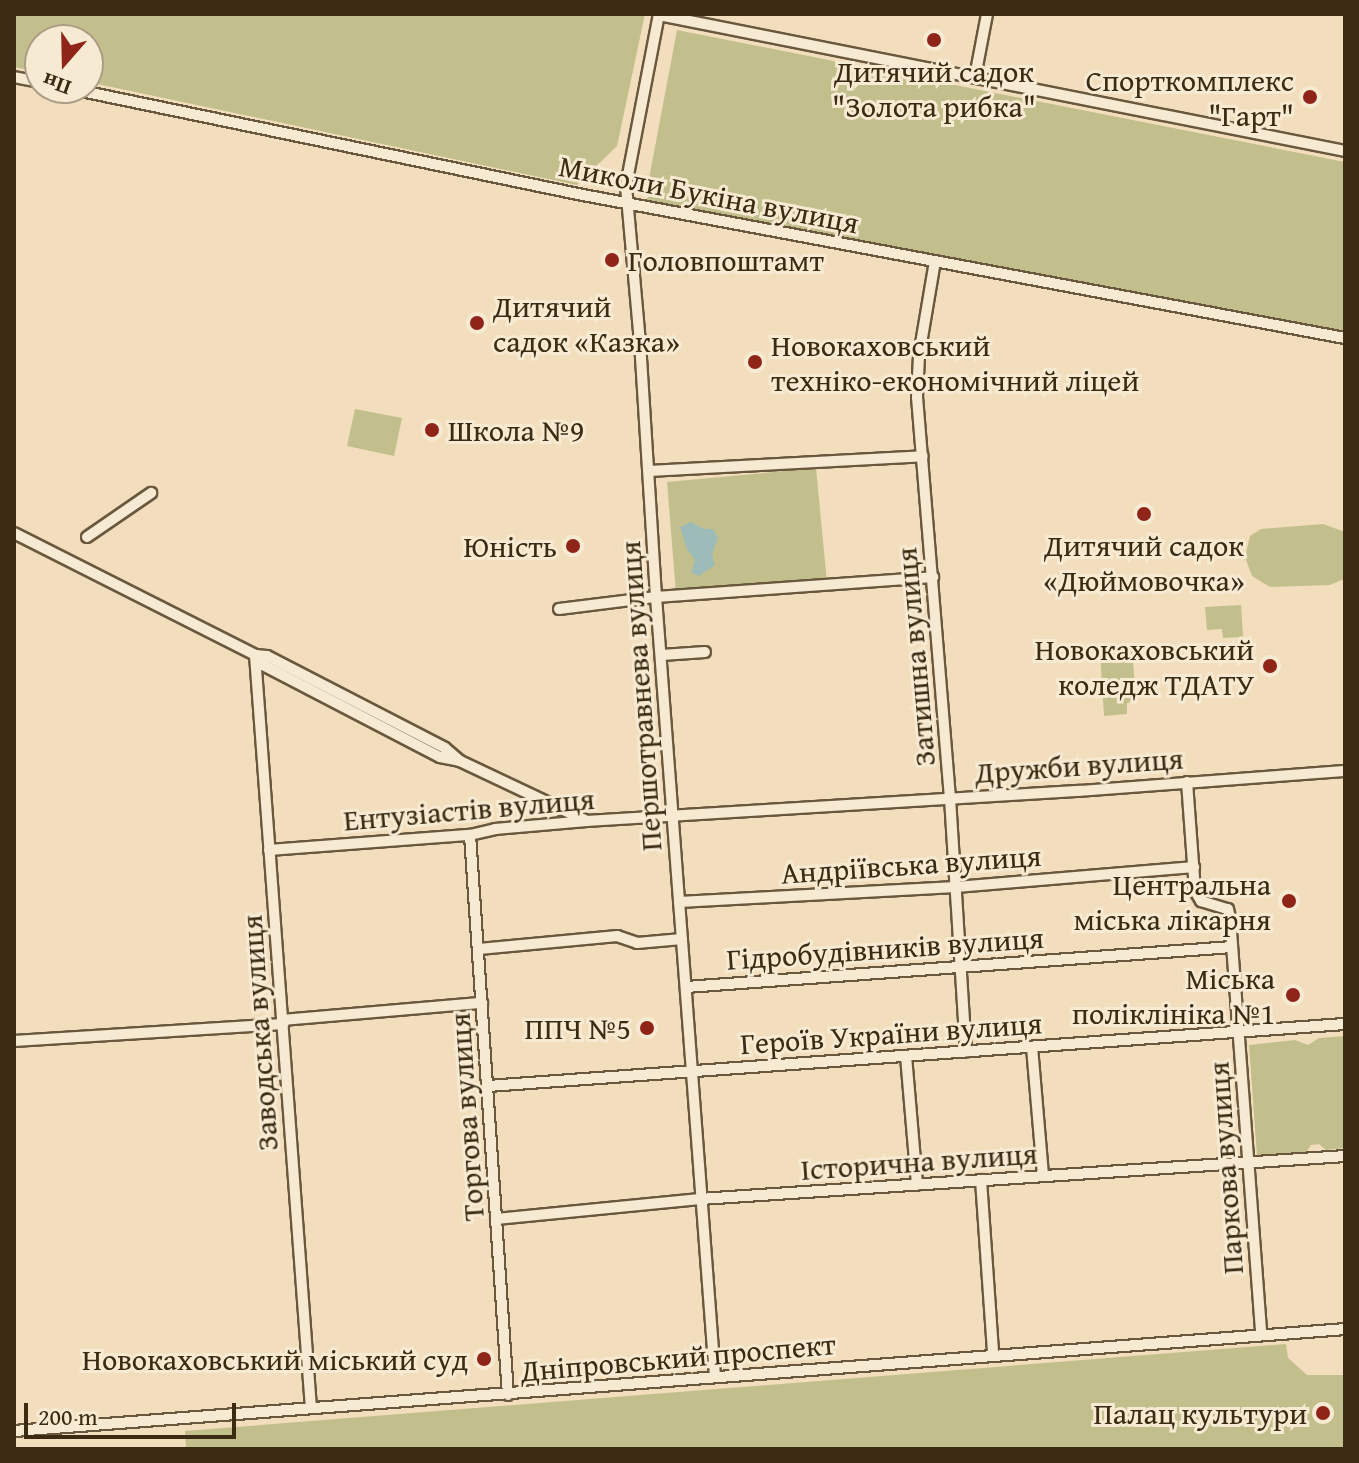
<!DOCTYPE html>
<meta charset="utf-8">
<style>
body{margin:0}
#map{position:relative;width:1359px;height:1463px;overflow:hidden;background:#f2debc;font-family:"Gentium Book Plus",serif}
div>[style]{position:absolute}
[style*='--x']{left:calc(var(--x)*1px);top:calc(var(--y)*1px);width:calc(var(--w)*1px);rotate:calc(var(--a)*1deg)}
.green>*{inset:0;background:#c2bf8c}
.water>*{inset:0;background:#9dbbb9}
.roads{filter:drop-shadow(2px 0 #69583d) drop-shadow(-2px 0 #69583d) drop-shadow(0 2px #69583d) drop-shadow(0 -2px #69583d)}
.minor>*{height:10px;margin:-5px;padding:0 5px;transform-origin:5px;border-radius:5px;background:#f7ead3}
.dots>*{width:22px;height:22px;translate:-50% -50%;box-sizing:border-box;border:4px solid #f7ead3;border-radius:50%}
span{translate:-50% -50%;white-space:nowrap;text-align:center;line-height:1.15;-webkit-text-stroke:6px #f7ead3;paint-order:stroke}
.poi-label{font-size:30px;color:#3b2b13}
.right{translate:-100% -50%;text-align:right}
.left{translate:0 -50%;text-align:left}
.street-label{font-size:30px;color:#3b2b13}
.frame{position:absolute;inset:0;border:16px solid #3b2b13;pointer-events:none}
.north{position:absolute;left:24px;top:24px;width:80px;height:80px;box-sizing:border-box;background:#f7ead3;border:2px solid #ac9e86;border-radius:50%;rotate:200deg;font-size:22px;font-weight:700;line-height:32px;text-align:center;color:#3b2b13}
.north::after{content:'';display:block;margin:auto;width:28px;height:36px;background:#8f2418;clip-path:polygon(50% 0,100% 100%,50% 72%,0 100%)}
.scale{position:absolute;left:24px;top:1403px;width:212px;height:36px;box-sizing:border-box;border:4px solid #3b2b13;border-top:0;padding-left:10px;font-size:24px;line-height:28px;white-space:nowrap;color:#3b2b13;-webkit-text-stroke:6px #f7ead3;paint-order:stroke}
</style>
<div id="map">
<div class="green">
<div style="clip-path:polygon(14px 14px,645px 14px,617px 146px,577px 185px,88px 82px,88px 40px,40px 40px,40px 72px,14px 67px)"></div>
<div style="clip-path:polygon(677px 30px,1345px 162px,1345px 334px,645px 200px)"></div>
<div style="clip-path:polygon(355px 409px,402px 418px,394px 456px,347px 446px)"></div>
<div style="clip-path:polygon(816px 468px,827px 583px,676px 593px,667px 482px)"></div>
<div style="clip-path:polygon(1323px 524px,1345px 532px,1344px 579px,1330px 585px,1270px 587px,1252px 576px,1245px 557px,1250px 536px,1261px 529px)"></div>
<div style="clip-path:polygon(1241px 605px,1243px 637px,1223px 638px,1222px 629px,1207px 630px,1205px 607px)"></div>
<div style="clip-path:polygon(1132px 648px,1136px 702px,1127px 703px,1127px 714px,1104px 716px,1100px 651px)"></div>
<div style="clip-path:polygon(1345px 1036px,1345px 1148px,1326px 1150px,1319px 1144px,1311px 1145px,1306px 1152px,1257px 1156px,1249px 1045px,1295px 1040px,1308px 1045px,1319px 1038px)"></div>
<div style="clip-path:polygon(1286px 1344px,1288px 1358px,1307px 1375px,1345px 1375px,1345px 1449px,186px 1449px,185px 1431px)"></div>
</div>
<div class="water">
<div style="clip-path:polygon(691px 522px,704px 529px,713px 529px,718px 538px,712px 554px,715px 565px,699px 576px,691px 572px,695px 560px,687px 549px,680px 527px)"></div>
</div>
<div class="roads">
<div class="minor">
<div style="--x:659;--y:14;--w:175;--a:100.9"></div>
<div style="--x:626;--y:186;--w:157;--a:84.9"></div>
<div style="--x:640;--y:342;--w:256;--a:86.4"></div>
<div style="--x:656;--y:597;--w:781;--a:85.67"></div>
<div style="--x:659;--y:15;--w:699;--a:11.21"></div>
<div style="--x:14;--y:77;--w:26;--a:11"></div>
<div style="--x:975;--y:77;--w:64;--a:-79.2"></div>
<div style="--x:67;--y:88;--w:527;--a:11.72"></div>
<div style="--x:583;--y:195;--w:775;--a:10.63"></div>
<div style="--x:935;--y:261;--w:96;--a:99.6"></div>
<div style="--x:919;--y:356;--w:41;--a:92.8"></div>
<div style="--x:917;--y:397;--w:402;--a:85.3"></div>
<div style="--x:950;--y:798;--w:254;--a:86.4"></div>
<div style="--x:649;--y:471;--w:274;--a:-3.1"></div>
<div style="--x:14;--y:533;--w:270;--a:26.8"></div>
<div style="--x:255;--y:655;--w:13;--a:51"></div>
<div style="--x:263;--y:665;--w:199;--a:27.5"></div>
<div style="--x:440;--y:757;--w:20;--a:11"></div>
<div style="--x:87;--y:537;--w:78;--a:-34.5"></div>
<div style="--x:559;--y:609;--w:98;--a:-7.1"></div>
<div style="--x:656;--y:597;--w:278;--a:-4.1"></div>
<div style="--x:255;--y:655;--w:755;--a:85.75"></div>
<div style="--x:255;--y:655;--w:12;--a:5"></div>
<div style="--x:267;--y:656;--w:200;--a:27.3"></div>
<div style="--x:445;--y:748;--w:20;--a:41"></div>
<div style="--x:460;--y:761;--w:138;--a:25.3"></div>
<div style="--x:662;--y:655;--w:43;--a:-4"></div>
<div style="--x:1187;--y:782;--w:109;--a:85.8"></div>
<div style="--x:1195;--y:891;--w:12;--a:59"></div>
<div style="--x:1201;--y:901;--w:28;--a:17"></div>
<div style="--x:1228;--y:909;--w:9;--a:77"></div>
<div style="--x:1230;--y:918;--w:418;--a:85.7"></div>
<div style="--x:470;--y:835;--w:561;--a:86.12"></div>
<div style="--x:269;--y:850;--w:202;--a:-4.3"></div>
<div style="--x:470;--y:835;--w:26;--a:-13"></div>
<div style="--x:495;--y:829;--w:92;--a:-5"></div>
<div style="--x:587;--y:821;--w:493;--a:-3.5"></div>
<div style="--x:1079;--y:791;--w:267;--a:-4.3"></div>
<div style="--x:679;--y:902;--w:277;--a:-3.1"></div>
<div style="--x:956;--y:887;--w:239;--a:-4.8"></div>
<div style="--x:479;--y:949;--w:139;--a:-5.4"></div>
<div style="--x:617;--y:936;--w:21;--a:19"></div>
<div style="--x:637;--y:943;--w:45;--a:-5.1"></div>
<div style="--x:686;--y:987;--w:547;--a:-4.19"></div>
<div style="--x:282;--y:1020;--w:201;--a:-4.9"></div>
<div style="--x:14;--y:1041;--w:270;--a:-3.6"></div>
<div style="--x:1032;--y:1047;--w:129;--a:85.1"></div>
<div style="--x:906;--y:1056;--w:129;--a:85.1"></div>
<div style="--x:488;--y:1086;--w:859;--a:-4.14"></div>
<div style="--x:981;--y:1180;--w:173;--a:86"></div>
<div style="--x:496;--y:1219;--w:205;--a:-5.6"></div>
<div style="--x:700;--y:1199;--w:646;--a:-3.81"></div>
<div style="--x:14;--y:1431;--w:1335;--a:-4.38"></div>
</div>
</div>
<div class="dots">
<div style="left:934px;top:40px;background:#8f2418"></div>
<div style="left:1310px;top:97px;background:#8f2418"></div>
<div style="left:612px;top:260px;background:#8f2418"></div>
<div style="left:477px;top:323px;background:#8f2418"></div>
<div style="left:755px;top:362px;background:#8f2418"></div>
<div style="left:432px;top:430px;background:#8f2418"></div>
<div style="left:1144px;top:514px;background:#8f2418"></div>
<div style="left:573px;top:546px;background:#8f2418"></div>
<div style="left:1270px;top:666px;background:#8f2418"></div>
<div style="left:1289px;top:901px;background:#8f2418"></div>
<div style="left:1293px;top:995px;background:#8f2418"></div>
<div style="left:647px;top:1028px;background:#8f2418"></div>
<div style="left:484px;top:1359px;background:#8f2418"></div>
<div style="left:1323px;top:1413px;background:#8f2418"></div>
</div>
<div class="poi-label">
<span style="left:934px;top:88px">Дитячий садок<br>"Золота рибка"</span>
<span class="right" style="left:1294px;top:97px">Спорткомплекс<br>"Гарт"</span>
<span class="left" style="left:628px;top:260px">Головпоштамт</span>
<span class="left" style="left:493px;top:323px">Дитячий<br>садок «Казка»</span>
<span class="left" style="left:771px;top:362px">Новокаховський<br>техніко-економічний ліцей</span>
<span class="left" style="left:448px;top:430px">Школа №9</span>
<span style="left:1144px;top:562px">Дитячий садок<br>«Дюймовочка»</span>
<span class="right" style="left:557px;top:546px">Юність</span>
<span class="right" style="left:1254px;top:666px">Новокаховський<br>коледж ТДАТУ</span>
<span class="right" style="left:1271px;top:901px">Центральна<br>міська лікарня</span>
<span class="right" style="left:1275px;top:995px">Міська<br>поліклініка №1</span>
<span class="right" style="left:631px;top:1028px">ППЧ №5</span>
<span class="right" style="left:468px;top:1359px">Новокаховський міський суд</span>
<span class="right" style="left:1307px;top:1413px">Палац культури</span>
</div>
<div class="street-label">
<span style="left:709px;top:194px;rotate:11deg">Миколи Букіна вулиця</span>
<span style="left:915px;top:657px;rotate:-95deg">Затишна вулиця</span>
<span style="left:640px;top:696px;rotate:-94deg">Першотравнева вулиця</span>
<span style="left:1079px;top:765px;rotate:-4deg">Дружби вулиця</span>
<span style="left:469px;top:809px;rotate:-5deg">Ентузіастів вулиця</span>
<span style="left:911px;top:864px;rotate:-4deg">Андріївська вулиця</span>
<span style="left:885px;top:948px;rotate:-4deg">Гідробудівників вулиця</span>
<span style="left:259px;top:1033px;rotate:-94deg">Заводська вулиця</span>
<span style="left:891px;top:1033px;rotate:-4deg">Героїв України вулиця</span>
<span style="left:466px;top:1117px;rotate:-94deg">Торгова вулиця</span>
<span style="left:919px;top:1161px;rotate:-4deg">Історична вулиця</span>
<span style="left:1225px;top:1168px;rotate:-94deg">Паркова вулиця</span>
<span style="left:678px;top:1357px;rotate:-5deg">Дніпровський проспект</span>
</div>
<div class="frame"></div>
<div class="north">Пн</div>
<div class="scale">200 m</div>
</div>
